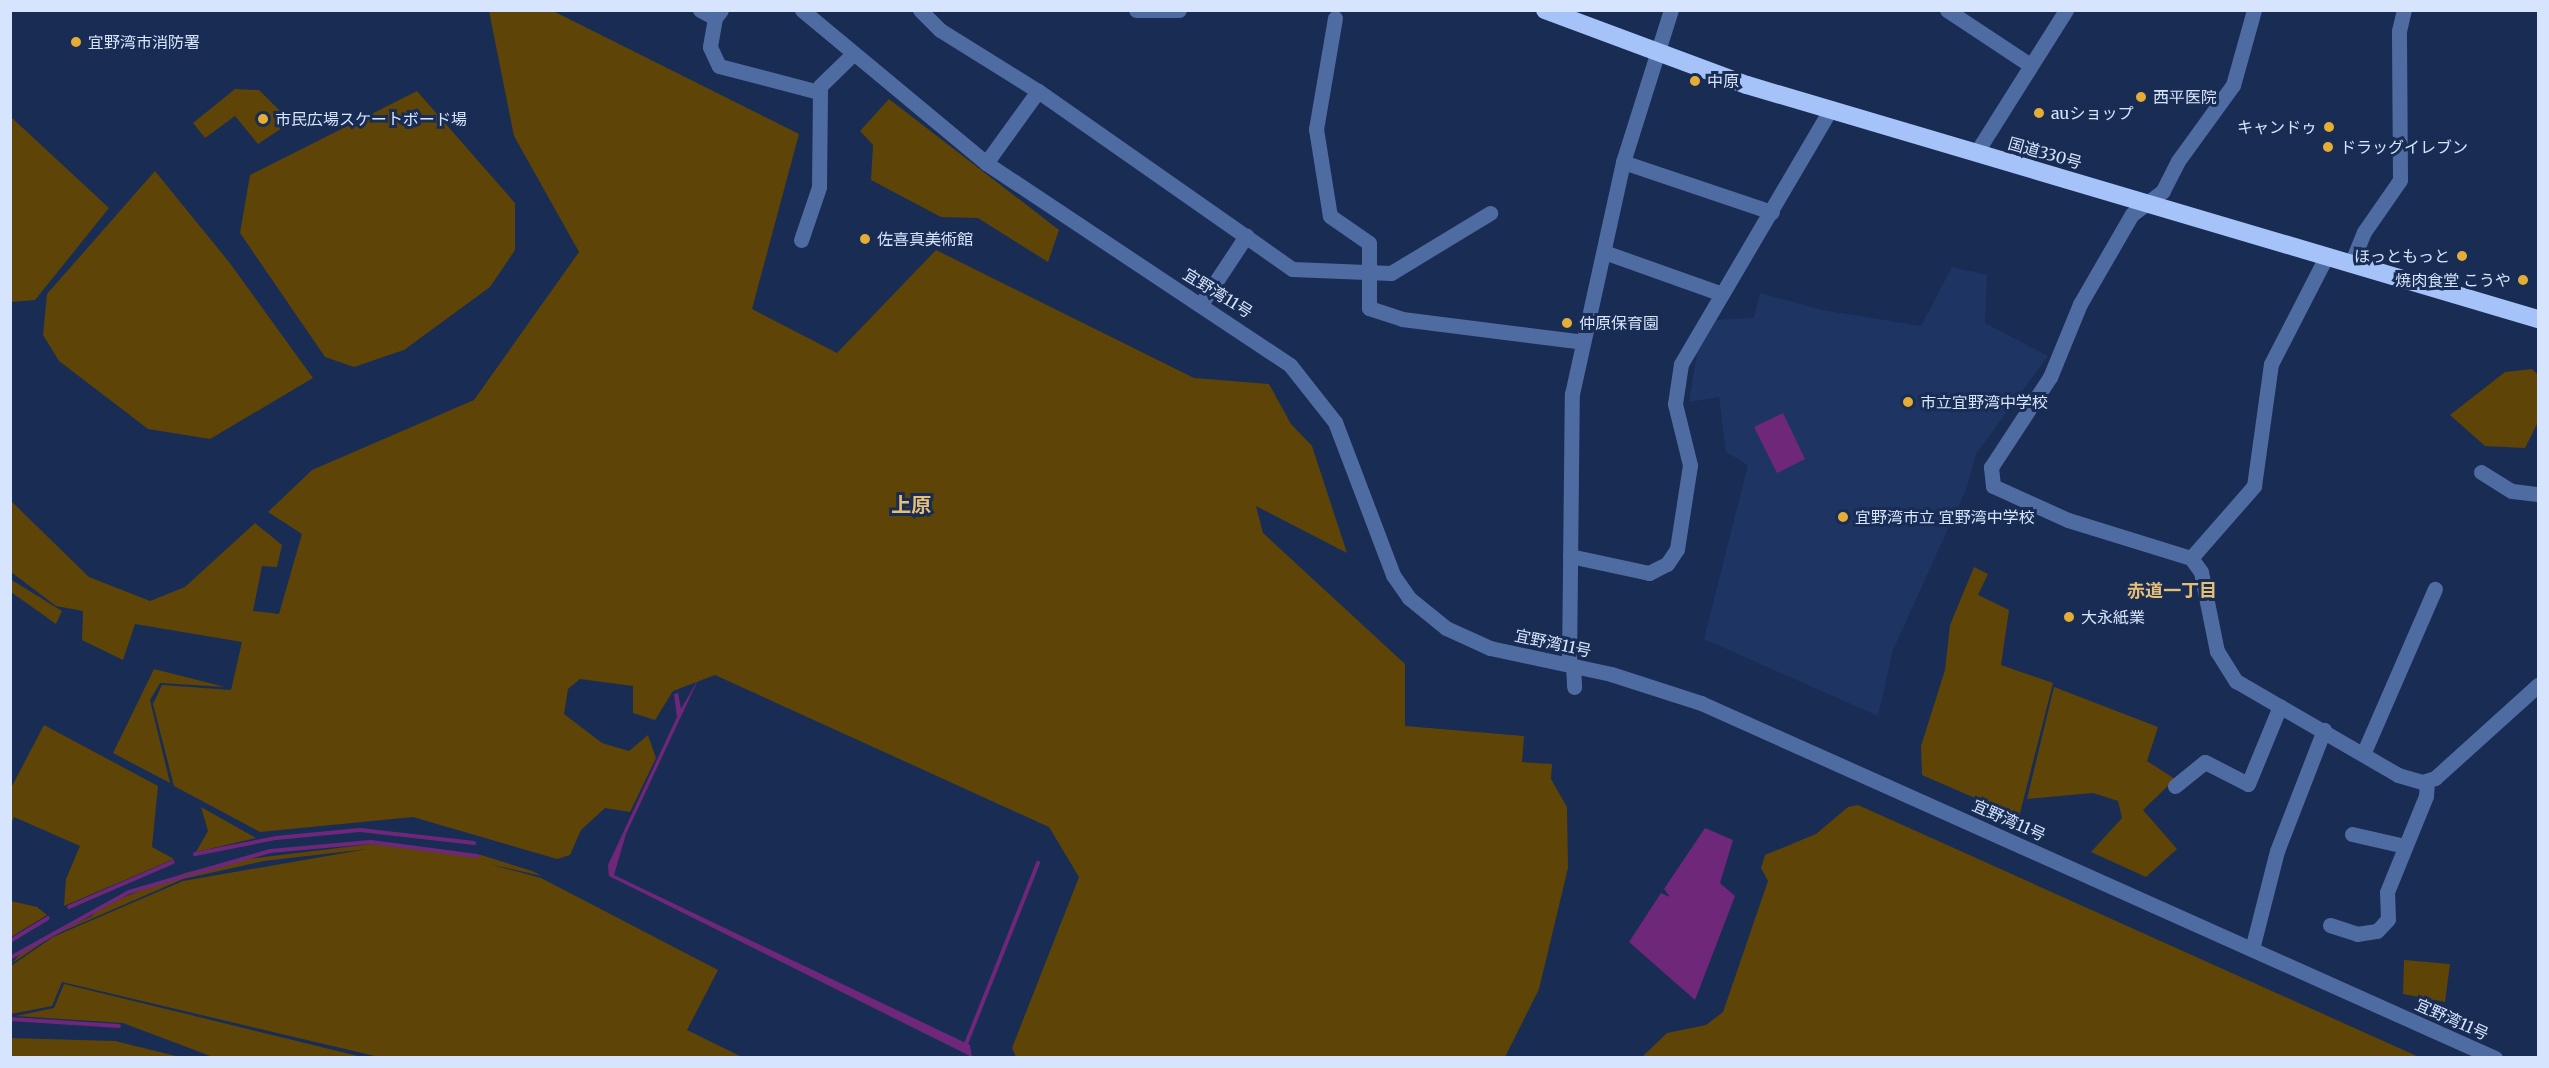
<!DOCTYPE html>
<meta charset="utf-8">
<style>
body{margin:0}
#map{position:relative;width:2549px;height:1068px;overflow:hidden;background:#182c54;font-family:Merriweather,"Noto Sans JP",serif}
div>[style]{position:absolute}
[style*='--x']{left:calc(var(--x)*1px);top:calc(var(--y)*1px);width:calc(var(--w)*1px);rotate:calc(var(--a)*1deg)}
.built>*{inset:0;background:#1e3563}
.green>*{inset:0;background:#5e4407}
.water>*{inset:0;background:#6f277a}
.stream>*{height:4px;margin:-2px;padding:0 2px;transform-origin:2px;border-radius:2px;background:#6f277a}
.minor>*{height:15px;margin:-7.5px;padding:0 7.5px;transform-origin:7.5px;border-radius:7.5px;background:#4f6ca2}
.highway>*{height:18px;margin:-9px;padding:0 9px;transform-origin:9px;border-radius:9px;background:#a6c3f9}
.dots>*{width:16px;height:16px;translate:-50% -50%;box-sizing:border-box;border:3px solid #182c54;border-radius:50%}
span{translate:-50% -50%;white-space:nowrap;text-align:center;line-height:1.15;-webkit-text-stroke:6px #182c54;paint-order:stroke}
.poi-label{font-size:16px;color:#d6e4fd}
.left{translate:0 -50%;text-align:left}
.right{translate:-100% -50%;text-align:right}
.street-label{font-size:16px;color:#d6e4fd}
.neighbourhood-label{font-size:18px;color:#e5bf77;font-weight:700}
.quarter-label{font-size:20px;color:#e5bf77;font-weight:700}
.frame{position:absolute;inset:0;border:12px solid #d6e4fd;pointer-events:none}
</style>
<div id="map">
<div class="built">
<div style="clip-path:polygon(1952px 267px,1987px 275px,1985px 323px,2048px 356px,1976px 454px,1967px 487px,1893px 650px,1878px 716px,1704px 639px,1748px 465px,1726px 452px,1719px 397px,1689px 402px,1697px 353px,1716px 320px,1754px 318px,1760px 293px,1822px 310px,1921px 326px)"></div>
</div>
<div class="green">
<div style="clip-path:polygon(489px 11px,553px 11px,799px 134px,752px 309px,837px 353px,936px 250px,1194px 378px,1269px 384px,1291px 424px,1312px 446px,1347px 553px,1256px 506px,1263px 533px,1405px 664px,1405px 726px,1524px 736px,1522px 762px,1552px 764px,1551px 779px,1567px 807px,1568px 868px,1539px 989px,1505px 1057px,1016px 1057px,1012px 1048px,1079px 877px,1049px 827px,715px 675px,673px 691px,655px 720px,633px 713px,633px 686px,580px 679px,568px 689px,564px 714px,602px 743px,629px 751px,648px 735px,656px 758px,630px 812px,605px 808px,581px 830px,570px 855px,557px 859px,413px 817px,260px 832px,174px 786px,153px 704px,162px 685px,231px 690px,242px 642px,135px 624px,123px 660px,82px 640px,83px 611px,56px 606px,11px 572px,10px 500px,89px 577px,150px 601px,185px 587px,255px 523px,282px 545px,277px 567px,262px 566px,253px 611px,279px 614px,302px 534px,268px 512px,312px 470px,474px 400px,579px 252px,514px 136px)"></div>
<div style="clip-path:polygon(235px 89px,259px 90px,291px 122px,258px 144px,235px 116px,205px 138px,193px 123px)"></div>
<div style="clip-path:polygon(417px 91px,515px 203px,515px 250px,490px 287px,404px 350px,354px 367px,325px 357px,240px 233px,250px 175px)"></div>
<div style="clip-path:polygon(889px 99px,1059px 230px,1048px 262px,978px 218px,941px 217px,871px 180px,873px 145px,860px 131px)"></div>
<div style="clip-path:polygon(11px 117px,109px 208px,35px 300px,11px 302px)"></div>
<div style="clip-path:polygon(155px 171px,229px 262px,313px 378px,210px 439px,148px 429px,59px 361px,43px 335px,47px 294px)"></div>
<div style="clip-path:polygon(2532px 369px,2538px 375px,2538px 422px,2525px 448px,2485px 446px,2450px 415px,2505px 372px)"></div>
<div style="clip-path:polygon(1974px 567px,1988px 574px,1978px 595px,2009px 610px,2001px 665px,2053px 683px,2019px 817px,1922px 775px,1921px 746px,1945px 670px,1950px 625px)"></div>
<div style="clip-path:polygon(10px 579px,62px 611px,56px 624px,11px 592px)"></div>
<div style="clip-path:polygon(154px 669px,225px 687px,160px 683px,150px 700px,170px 783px,113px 753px)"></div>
<div style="clip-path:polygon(2054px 687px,2158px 727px,2147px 761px,2175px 779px,2143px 810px,2177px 849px,2146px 877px,2091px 852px,2122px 818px,2118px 801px,2093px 793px,2027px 799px)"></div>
<div style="clip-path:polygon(44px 725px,158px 786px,152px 847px,174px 859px,64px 906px,66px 879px,80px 846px,14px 817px,11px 824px,11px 788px)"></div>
<div style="clip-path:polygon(1858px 805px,2419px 1057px,1642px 1057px,1667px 1033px,1706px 1025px,1723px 1012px,1768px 881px,1761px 868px,1765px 855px,1816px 834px,1848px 807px)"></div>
<div style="clip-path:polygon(201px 807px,256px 838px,196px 852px,208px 831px)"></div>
<div style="clip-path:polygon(371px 844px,481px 855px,532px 871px,542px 876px,489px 864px,541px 878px,718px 970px,687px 1030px,742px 1057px,379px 1057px,62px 982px,52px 1006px,11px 1014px,11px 966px,53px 937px,183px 881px,367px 849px,264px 861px,183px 879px,52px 936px,11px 964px,28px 946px,92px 916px,99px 907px,185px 873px,231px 861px)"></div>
<div style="clip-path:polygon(11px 901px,37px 907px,47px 915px,11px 937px)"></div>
<div style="clip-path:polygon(2404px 960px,2450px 964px,2445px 1002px,2403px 994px)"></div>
<div style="clip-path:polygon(64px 984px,362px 1057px,213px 1057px,123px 1023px,16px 1016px,54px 1008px)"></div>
<div style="clip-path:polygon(11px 1038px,115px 1041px,180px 1057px,11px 1057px)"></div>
</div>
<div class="water">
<div style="clip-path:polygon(1783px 413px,1805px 459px,1777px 473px,1754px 427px)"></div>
<div style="clip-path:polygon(699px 678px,626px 834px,614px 875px,970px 1045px,972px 1057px,609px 876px,608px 865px,677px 717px,674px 694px,678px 693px,681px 709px)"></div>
<div style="clip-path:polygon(1705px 828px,1733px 840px,1720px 883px,1735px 896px,1695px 1000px,1629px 942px,1661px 893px,1670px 897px,1664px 889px)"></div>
</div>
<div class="stream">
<div style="--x:195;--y:854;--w:83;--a:-11.2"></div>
<div style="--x:276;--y:838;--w:84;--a:-5.4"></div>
<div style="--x:360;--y:830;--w:115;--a:6.5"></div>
<div style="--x:69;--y:907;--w:113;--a:-23.4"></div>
<div style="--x:10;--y:941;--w:44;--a:-31.2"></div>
<div style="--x:10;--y:958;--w:136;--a:-29"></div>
<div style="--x:129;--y:892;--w:147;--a:-16.2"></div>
<div style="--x:270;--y:851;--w:101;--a:-5.1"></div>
<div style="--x:371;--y:842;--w:107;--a:7.5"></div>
<div style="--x:10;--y:1019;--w:109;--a:3.7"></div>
<div style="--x:966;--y:1044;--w:195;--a:-68.3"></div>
</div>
<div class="minor">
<div style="--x:700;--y:10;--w:17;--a:28"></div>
<div style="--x:715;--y:18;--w:10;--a:-53"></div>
<div style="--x:802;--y:10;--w:239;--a:39.7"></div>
<div style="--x:986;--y:163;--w:365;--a:33.6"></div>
<div style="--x:1290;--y:365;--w:73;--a:51.7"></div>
<div style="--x:1335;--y:422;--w:164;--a:69.2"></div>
<div style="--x:1393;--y:575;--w:28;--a:55"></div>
<div style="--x:1409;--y:598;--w:48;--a:39"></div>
<div style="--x:1446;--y:628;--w:48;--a:24.4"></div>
<div style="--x:1490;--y:648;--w:124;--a:12.1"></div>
<div style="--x:1611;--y:674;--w:95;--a:17.9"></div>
<div style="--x:1701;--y:703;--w:870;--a:24.09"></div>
<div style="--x:920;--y:10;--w:28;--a:45"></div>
<div style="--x:940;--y:30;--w:115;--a:31.9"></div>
<div style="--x:1038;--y:91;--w:310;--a:35"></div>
<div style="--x:1292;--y:269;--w:99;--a:2.3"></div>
<div style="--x:1391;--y:273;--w:116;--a:-31.2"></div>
<div style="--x:1136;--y:10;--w:43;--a:0"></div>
<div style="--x:1947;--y:10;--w:100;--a:33.5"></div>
<div style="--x:2254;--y:10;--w:78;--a:105.6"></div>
<div style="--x:2233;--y:85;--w:94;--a:125.9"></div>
<div style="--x:2178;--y:161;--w:34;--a:117"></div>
<div style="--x:2163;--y:191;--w:39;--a:143"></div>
<div style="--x:2132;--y:214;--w:104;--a:120"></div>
<div style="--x:2080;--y:304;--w:79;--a:112.3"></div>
<div style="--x:2050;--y:377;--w:108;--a:123.2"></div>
<div style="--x:1991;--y:467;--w:19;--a:84"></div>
<div style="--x:1993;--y:486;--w:82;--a:24.4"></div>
<div style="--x:2068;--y:520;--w:129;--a:17.2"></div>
<div style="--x:2191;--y:558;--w:17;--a:54"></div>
<div style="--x:2201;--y:572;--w:81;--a:78.6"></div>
<div style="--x:2217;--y:651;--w:36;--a:58"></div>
<div style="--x:2236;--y:681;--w:187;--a:30.1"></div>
<div style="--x:2398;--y:775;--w:26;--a:16"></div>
<div style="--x:2423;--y:782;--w:13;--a:-18"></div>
<div style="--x:2435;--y:778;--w:139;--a:-42.1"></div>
<div style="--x:715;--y:18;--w:29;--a:100"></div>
<div style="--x:710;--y:47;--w:21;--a:65"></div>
<div style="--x:719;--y:66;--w:103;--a:14.6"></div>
<div style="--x:1335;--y:18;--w:113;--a:99.7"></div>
<div style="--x:1316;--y:129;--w:88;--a:80.9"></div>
<div style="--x:1330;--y:216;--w:47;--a:34.7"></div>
<div style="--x:1369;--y:243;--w:65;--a:90"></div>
<div style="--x:1369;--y:308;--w:35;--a:18"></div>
<div style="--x:1402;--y:319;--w:182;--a:7.2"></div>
<div style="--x:1976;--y:153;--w:169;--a:-57.8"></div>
<div style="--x:1623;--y:162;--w:157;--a:18.6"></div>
<div style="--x:986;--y:163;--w:89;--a:-54.2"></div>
<div style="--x:801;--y:240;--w:56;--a:-71.2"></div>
<div style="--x:819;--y:187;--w:101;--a:-89.4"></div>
<div style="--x:820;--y:86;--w:46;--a:-44.1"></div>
<div style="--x:1604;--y:252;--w:125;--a:19.6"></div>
<div style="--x:2351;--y:264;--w:35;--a:-68"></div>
<div style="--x:2364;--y:232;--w:63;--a:-55.3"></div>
<div style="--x:2400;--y:180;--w:149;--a:-90.4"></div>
<div style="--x:2399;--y:31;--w:22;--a:-77"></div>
<div style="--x:1201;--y:304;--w:82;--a:-56.5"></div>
<div style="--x:2481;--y:472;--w:36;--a:32"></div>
<div style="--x:2512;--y:491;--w:26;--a:7"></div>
<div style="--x:1570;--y:556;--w:81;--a:12.1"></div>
<div style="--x:1649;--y:573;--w:20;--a:-27"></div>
<div style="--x:1667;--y:564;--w:18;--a:-56"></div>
<div style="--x:1677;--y:549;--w:85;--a:-81.2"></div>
<div style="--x:1690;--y:465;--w:63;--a:-103.8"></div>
<div style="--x:1675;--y:404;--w:40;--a:-81.5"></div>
<div style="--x:1681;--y:364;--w:294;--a:-59.6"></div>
<div style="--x:2191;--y:558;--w:96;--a:-48.8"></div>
<div style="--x:2254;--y:486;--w:123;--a:-82.1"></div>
<div style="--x:2271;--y:364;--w:120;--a:-62.8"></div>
<div style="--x:1569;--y:664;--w:270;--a:-89.4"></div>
<div style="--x:1572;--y:394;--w:238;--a:-77.6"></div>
<div style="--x:1623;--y:162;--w:159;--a:-72.5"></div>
<div style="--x:1573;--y:665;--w:22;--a:87"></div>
<div style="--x:2364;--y:752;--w:178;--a:-66.5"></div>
<div style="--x:2175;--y:786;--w:38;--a:-39"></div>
<div style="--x:2205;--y:762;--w:48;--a:27.1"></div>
<div style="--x:2248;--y:784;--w:84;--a:-67.7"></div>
<div style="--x:2352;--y:834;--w:54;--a:12.8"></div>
<div style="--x:2330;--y:925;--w:28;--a:18"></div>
<div style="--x:2357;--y:934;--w:20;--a:-9"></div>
<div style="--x:2377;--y:931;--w:16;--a:-47"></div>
<div style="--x:2388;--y:919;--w:27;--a:-92"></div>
<div style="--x:2387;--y:892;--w:104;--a:-67.9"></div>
<div style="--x:2426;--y:796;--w:15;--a:-86"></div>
<div style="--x:2252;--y:949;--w:101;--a:-75.7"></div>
<div style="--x:2277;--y:851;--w:130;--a:-68.8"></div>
</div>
<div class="highway">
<div style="--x:1545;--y:10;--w:215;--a:20.4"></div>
<div style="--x:1747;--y:85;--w:825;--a:16.48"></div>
</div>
<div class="dots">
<div style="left:76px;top:42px;background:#e4ad35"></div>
<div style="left:1695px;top:81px;background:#e4ad35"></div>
<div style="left:2141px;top:97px;background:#e4ad35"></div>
<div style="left:2039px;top:113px;background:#e4ad35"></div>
<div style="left:263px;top:119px;background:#e4ad35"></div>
<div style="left:2329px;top:127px;background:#e4ad35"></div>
<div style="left:2328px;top:147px;background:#e4ad35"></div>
<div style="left:865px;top:239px;background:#e4ad35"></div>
<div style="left:2462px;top:256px;background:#e4ad35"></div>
<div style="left:2523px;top:280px;background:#e4ad35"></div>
<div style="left:1567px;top:323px;background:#e4ad35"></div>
<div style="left:1908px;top:402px;background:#e4ad35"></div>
<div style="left:1843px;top:517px;background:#e4ad35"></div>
<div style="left:2069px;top:617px;background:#e4ad35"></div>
</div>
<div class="poi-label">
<span class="left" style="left:88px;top:42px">宜野湾市消防署</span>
<span class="left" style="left:1707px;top:81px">中原</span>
<span class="left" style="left:2153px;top:97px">西平医院</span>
<span class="left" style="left:2051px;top:113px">auショップ</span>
<span class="left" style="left:275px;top:119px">市民広場スケートボード場</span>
<span class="right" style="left:2317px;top:127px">キャンドゥ</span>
<span class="left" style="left:2340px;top:147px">ドラッグイレブン</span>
<span class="left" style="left:877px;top:239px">佐喜真美術館</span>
<span class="right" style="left:2450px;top:256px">ほっともっと</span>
<span class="right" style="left:2511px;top:280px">焼肉食堂 こうや</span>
<span class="left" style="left:1579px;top:323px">仲原保育園</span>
<span class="left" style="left:1920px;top:402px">市立宜野湾中学校</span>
<span class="left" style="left:1855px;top:517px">宜野湾市立 宜野湾中学校</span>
<span class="left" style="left:2081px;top:617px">大永紙業</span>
</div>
<div class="street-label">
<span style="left:2045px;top:153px;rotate:16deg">国道330号</span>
<span style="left:1218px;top:293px;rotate:32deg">宜野湾11号</span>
<span style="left:1553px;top:643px;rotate:12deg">宜野湾11号</span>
<span style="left:2009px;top:820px;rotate:24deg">宜野湾11号</span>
<span style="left:2452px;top:1019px;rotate:24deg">宜野湾11号</span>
</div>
<div class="neighbourhood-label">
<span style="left:2172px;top:591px">赤道一丁目</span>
</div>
<div class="quarter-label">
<span style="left:911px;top:504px">上原</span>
</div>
<div class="frame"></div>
</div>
